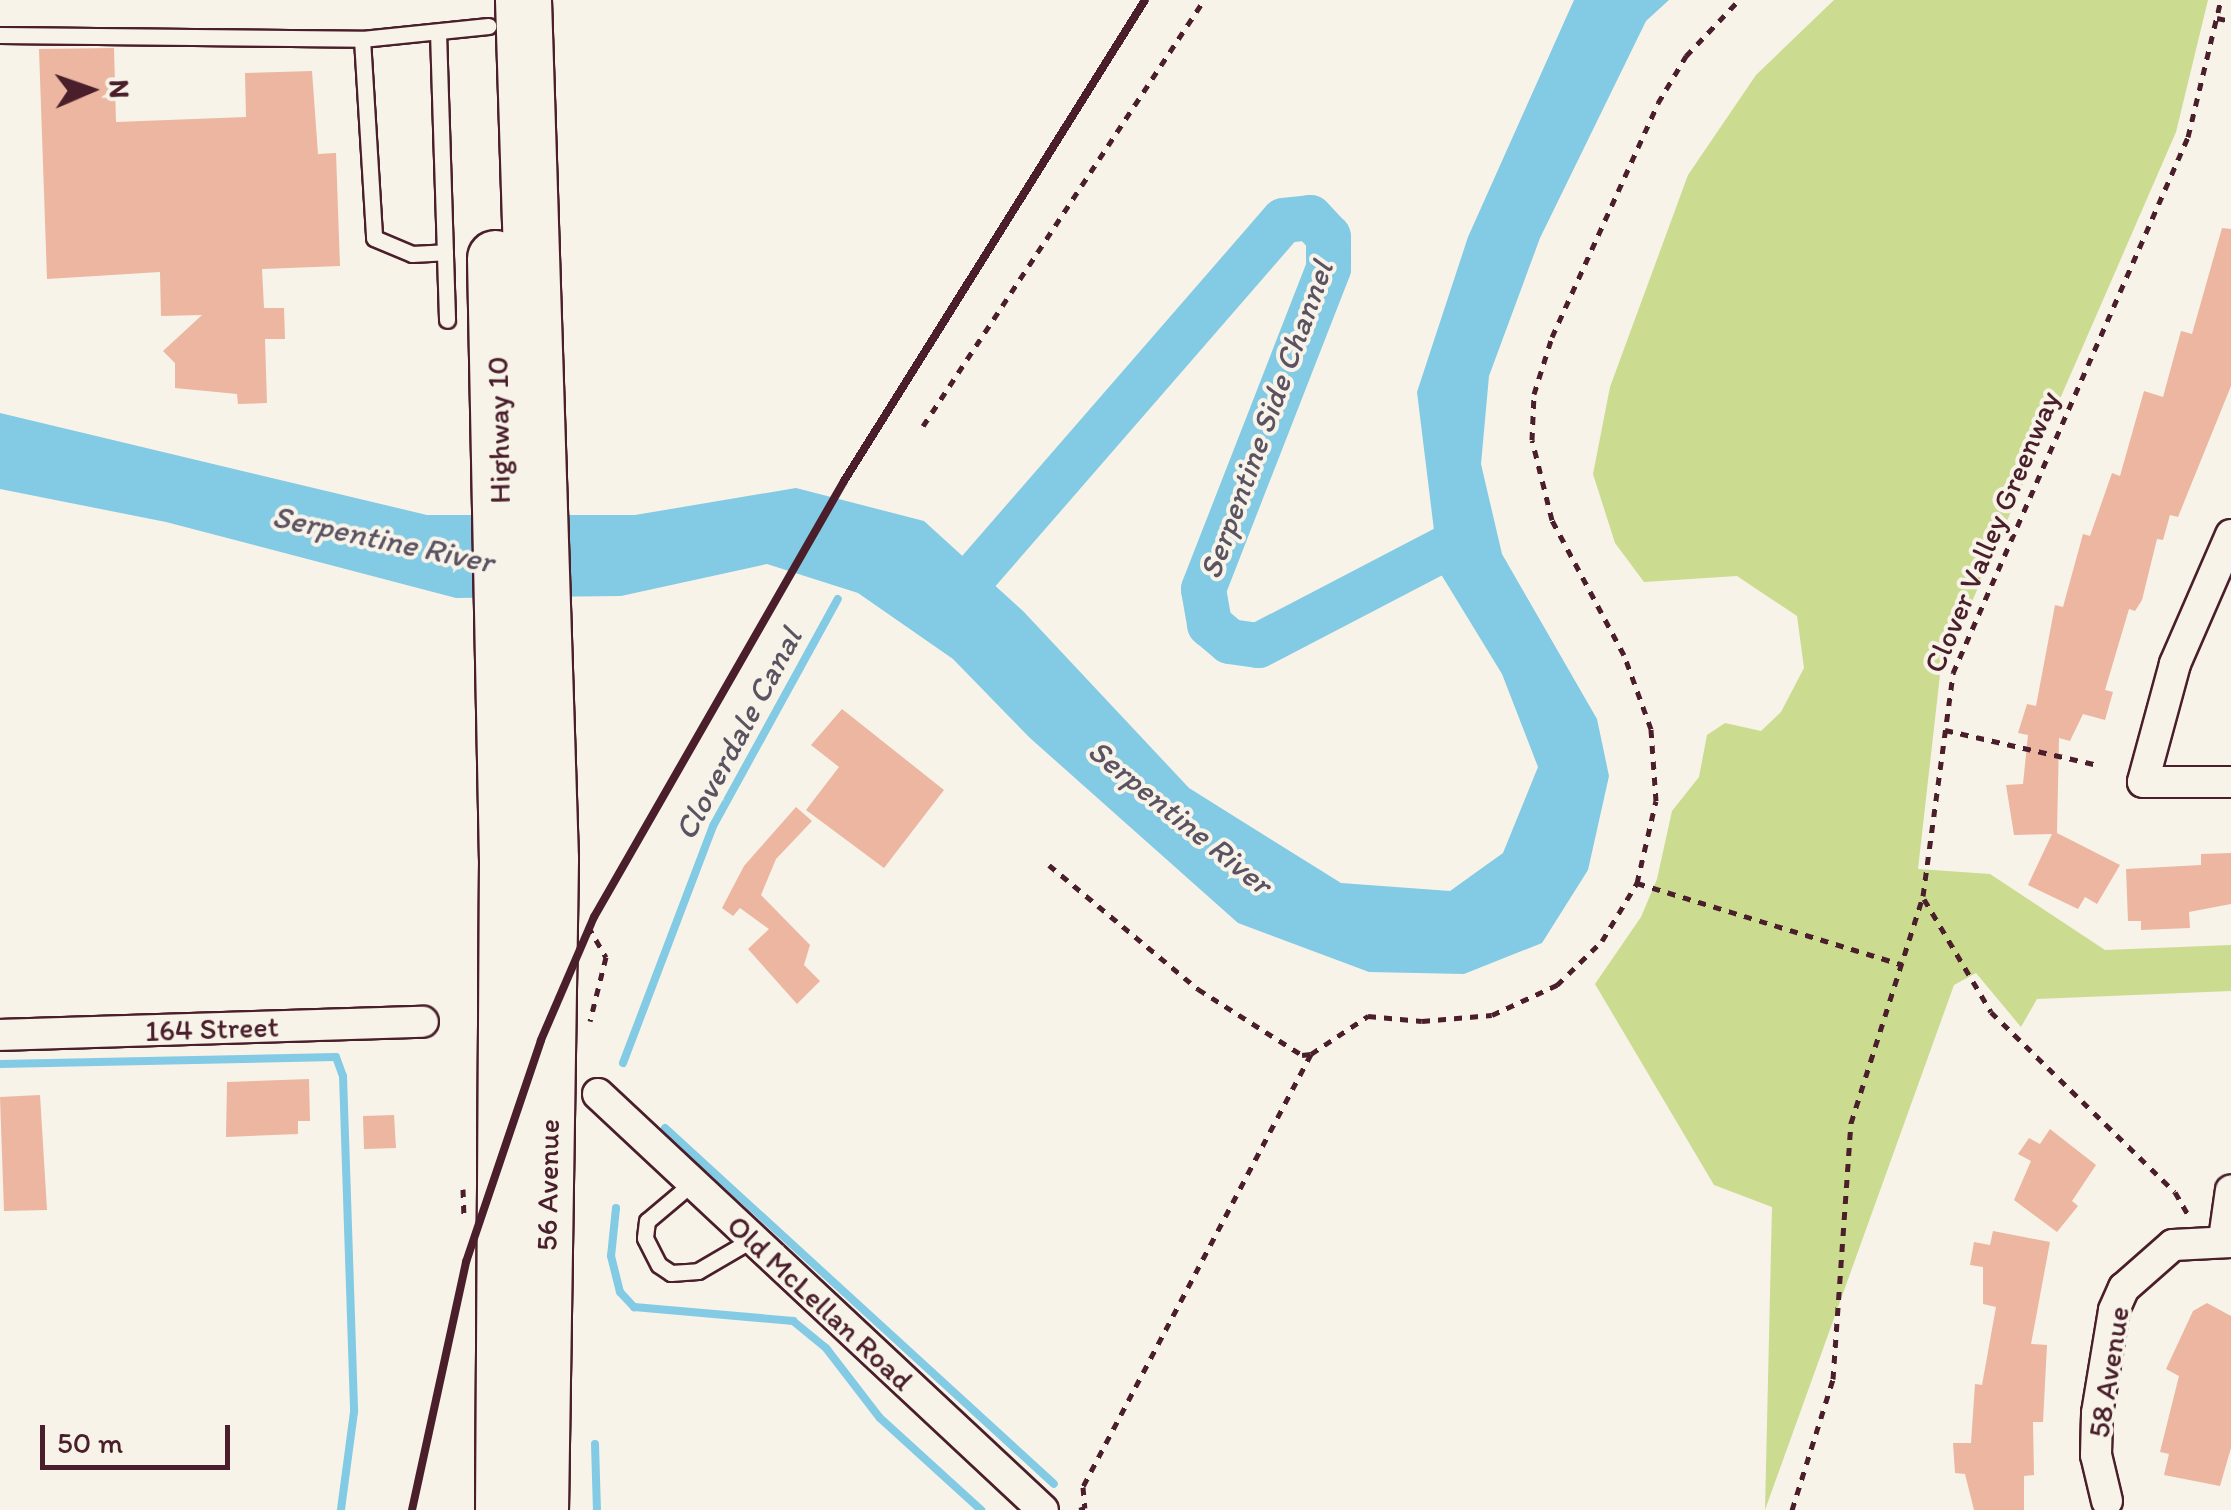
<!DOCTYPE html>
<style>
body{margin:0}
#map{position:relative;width:2231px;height:1510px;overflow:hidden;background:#f7f3e8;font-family:Itim,sans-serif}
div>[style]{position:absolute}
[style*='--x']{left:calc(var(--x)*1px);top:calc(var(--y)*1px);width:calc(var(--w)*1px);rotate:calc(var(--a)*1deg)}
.green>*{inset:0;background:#cbdb90}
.water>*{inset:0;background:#83cae4}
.stream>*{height:8px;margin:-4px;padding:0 4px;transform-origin:4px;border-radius:4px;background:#83cae4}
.river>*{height:45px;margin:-22.5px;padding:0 22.5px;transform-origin:22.5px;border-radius:22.5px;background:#83cae4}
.building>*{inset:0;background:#ecb6a1}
.path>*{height:5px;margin-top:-2.5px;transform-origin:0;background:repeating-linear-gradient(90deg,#4a1f2b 0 8px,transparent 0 16px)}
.roads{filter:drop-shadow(2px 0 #4a1f2b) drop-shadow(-2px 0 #4a1f2b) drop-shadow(0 2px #4a1f2b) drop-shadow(0 -2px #4a1f2b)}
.lane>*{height:15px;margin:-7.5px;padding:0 7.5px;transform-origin:7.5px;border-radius:7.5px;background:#f7f3e8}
.street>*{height:30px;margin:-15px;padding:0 15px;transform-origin:15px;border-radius:15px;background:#f7f3e8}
.highway>*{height:55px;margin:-27.5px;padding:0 27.5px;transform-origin:27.5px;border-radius:27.5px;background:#f7f3e8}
.rail>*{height:8px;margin:-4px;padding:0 4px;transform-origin:4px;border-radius:4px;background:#4a1f2b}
span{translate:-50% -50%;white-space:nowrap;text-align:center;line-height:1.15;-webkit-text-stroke:8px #f7f3e8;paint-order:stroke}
.street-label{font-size:30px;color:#4a1f2b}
.water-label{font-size:32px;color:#5b5262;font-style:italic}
.north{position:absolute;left:40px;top:40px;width:100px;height:100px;-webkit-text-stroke:8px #f7f3e8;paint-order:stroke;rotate:88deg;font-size:28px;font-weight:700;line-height:40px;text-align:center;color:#4a1f2b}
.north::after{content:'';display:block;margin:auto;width:35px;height:45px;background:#4a1f2b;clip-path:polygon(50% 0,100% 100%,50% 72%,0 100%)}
.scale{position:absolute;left:40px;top:1425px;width:190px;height:45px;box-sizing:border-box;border:5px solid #4a1f2b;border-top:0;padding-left:12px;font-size:30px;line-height:35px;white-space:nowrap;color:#4a1f2b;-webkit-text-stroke:8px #f7f3e8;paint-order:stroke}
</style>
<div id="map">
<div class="green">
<div style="clip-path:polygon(1834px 0,2208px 0,2176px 132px,1940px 675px,1918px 869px,1990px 874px,2105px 950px,2231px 945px,2231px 991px,2037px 999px,2021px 1027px,1976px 973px,1954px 985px,1765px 1510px,1772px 1207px,1714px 1185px,1595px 984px,1641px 917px,1657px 879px,1672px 811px,1699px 777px,1707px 735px,1725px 723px,1761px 731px,1781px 712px,1804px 668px,1797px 616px,1737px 576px,1644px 582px,1615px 543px,1593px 474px,1610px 387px,1688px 175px,1756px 75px)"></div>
</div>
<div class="water">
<div style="clip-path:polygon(1574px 0,1669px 0,1646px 21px,1540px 238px,1489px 376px,1481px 464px,1502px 554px,1597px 719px,1609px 776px,1588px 870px,1542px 943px,1464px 974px,1369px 972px,1238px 923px,1030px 738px,953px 659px,858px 593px,767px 564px,621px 596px,456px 598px,166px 522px,0 489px,0 413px,427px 515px,635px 515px,796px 488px,924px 521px,1023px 611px,1189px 788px,1341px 883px,1450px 891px,1503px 853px,1538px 767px,1502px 674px,1439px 571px,1417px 392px,1468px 237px)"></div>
</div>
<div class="stream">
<div style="--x:623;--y:1063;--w:254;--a:-69.2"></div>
<div style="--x:713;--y:826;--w:259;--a:-61.2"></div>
<div style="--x:0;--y:1064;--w:336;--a:-1.2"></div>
<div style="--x:336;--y:1057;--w:20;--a:70"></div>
<div style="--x:343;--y:1076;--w:336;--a:88.1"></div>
<div style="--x:354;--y:1412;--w:99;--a:97.6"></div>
<div style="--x:665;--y:1128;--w:527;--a:42.46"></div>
<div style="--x:616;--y:1208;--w:48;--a:95.9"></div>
<div style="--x:611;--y:1256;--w:37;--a:76"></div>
<div style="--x:620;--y:1292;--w:21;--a:47"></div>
<div style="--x:634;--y:1307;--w:160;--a:5"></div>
<div style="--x:793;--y:1321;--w:43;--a:39.3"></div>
<div style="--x:826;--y:1348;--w:88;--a:52.4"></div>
<div style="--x:880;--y:1418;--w:137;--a:42.3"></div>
<div style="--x:595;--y:1444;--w:66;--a:88.3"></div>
</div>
<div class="river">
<div style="--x:951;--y:602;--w:506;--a:-49.01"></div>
<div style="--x:1283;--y:220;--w:27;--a:-6"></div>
<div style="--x:1310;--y:217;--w:26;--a:47"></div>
<div style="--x:1328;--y:236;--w:32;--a:90"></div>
<div style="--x:1328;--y:268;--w:344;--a:111.3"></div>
<div style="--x:1203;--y:589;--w:36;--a:80"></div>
<div style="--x:1209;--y:624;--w:26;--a:40"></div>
<div style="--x:1229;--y:641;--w:29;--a:8"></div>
<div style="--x:1258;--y:645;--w:242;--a:-27.5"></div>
</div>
<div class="building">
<div style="clip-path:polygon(114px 48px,116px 122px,246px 117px,245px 73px,312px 71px,318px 154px,336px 153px,340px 266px,262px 269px,264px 308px,284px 308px,285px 339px,265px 339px,267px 403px,238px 404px,237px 394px,175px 388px,175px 363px,163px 351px,202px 315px,161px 316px,160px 272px,47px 279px,39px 49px)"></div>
<div style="clip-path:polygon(2222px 228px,2231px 229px,2231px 386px,2178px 517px,2170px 515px,2163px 540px,2157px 539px,2142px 600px,2135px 611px,2129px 609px,2105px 690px,2113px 692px,2105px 720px,2083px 714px,2070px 741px,2059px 738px,2057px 833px,2120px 865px,2097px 904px,2085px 897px,2078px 909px,2028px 885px,2052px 834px,2014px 835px,2006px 785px,2023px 784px,2028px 735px,2018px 733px,2027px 704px,2036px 706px,2055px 605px,2063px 607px,2083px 534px,2090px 536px,2112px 473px,2120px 476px,2144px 391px,2163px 397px,2181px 331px,2192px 334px)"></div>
<div style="clip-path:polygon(842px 709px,944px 790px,884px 868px,806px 810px,839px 767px,811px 745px)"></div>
<div style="clip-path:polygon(796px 807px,812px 821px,776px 859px,761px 895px,810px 945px,804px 965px,820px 981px,797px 1004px,748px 949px,769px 929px,740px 908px,733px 916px,722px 908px,744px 866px)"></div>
<div style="clip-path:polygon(2231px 853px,2231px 904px,2189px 912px,2190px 928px,2141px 930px,2141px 921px,2128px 921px,2126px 869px,2201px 865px,2201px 854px)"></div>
<div style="clip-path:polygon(309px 1079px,310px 1121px,298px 1121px,298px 1134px,226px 1137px,227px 1082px)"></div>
<div style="clip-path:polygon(40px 1095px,47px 1210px,4px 1211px,0 1097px)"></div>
<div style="clip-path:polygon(394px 1115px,396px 1148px,364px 1149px,363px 1116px)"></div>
<div style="clip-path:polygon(2050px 1129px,2096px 1165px,2072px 1201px,2078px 1206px,2057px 1232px,2014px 1200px,2031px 1161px,2018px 1154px,2029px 1138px,2040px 1144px)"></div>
<div style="clip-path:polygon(1993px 1231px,2050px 1242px,2031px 1344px,2047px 1345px,2043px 1422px,2033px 1422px,2034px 1475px,2024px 1476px,2024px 1510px,1974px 1510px,1965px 1474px,1955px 1473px,1953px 1443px,1971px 1443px,1975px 1384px,1982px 1385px,1996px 1307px,1983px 1304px,1983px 1267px,1970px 1265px,1974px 1242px,1990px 1245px)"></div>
<div style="clip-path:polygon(2207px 1303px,2231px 1316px,2231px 1448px,2220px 1486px,2164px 1475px,2169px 1454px,2160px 1452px,2179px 1376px,2166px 1369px,2193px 1311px)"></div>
</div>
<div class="path">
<div style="--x:2217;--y:18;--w:14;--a:12"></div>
<div style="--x:923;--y:426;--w:510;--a:-56.59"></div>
<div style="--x:1945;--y:730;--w:157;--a:12.9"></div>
<div style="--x:1049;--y:865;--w:194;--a:39.8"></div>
<div style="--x:1198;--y:989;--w:123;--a:32.4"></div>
<div style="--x:1302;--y:1055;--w:9;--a:-6"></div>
<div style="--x:1311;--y:1054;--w:489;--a:117.8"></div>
<div style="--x:1083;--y:1487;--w:21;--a:85"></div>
<div style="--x:1085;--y:1508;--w:6;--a:162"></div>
<div style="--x:1637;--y:883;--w:278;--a:17.1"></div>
<div style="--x:1924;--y:899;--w:131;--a:59.3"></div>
<div style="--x:1991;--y:1012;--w:257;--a:44.4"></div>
<div style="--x:2175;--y:1192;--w:30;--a:60"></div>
<div style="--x:588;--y:926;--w:36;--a:60"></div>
<div style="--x:606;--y:957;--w:66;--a:104"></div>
<div style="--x:1311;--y:1054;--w:69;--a:-33.7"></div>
<div style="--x:1368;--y:1016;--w:54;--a:5.3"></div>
<div style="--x:1422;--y:1021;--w:70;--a:-4.9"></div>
<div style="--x:1492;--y:1015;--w:72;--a:-24.8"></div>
<div style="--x:1557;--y:985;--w:63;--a:-44.4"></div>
<div style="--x:1602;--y:941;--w:68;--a:-58.9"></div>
<div style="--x:1637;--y:883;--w:84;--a:-77"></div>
<div style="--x:1656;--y:801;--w:72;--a:-94"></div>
<div style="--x:1651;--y:729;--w:79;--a:-110"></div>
<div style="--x:1624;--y:655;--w:153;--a:-118.1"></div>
<div style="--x:1552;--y:520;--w:82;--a:-104"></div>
<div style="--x:1532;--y:440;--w:46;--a:-87.5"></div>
<div style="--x:1534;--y:394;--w:60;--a:-72.5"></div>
<div style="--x:1552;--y:337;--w:257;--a:-65.6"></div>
<div style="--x:1658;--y:103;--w:55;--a:-59.2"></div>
<div style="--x:1686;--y:56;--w:77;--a:-46.6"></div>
<div style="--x:463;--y:1189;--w:28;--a:88"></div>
<div style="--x:1792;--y:1510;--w:137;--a:-72.6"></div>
<div style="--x:1833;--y:1379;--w:257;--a:-86"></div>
<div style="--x:1851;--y:1123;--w:238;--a:-72.4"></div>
<div style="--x:1923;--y:896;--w:225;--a:-82.3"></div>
<div style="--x:1953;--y:673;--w:585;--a:-66.33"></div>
<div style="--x:2188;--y:137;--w:141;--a:-76.5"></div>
</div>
<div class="roads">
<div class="lane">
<div style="--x:438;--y:32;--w:288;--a:88.2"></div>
<div style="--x:0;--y:35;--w:362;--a:0.6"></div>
<div style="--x:362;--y:39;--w:127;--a:-5.9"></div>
<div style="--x:362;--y:39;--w:199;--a:86.5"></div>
<div style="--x:374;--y:238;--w:41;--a:22.8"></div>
<div style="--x:412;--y:254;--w:33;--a:-3"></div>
<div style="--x:691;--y:1184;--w:57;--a:139.9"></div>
<div style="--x:647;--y:1221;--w:17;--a:97"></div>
<div style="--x:645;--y:1238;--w:30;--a:63"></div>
<div style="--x:659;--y:1265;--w:14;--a:34"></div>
<div style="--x:671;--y:1273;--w:27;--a:-4"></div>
<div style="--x:698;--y:1271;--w:61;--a:-30.3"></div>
</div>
<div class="street">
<div style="--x:2231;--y:535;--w:141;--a:113.5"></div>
<div style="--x:2175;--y:664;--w:122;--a:105.2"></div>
<div style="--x:2143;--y:782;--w:88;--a:0"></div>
<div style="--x:0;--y:1035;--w:423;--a:-1.8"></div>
<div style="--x:598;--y:1094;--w:609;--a:43.07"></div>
<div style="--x:2224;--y:1239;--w:49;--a:-81.9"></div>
<div style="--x:2107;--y:1501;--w:47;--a:-103.4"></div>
<div style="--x:2096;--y:1455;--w:42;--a:-88.6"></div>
<div style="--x:2097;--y:1413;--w:104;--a:-80.6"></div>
<div style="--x:2114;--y:1310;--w:24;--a:-66"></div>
<div style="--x:2124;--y:1288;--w:65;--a:-41.3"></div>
<div style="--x:2173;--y:1245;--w:58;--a:-3"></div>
</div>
<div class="highway">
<div style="--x:523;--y:0;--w:859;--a:88.2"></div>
<div style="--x:550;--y:859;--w:651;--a:90.88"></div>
<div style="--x:495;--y:258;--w:602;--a:88.86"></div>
<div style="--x:507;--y:860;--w:650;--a:90.35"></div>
</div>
</div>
<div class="rail">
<div style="--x:412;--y:1510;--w:254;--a:-77.7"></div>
<div style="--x:466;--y:1262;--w:234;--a:-71.3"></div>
<div style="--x:541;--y:1040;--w:134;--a:-66.7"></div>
<div style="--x:594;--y:917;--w:503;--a:-60.17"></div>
<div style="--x:844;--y:481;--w:567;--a:-57.96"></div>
</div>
<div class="street-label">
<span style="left:499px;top:430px;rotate:-91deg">Highway 10</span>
<span style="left:1992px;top:532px;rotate:-67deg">Clover Valley Greenway</span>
<span style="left:212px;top:1029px;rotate:-2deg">164 Street</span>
<span style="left:548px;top:1185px;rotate:-89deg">56 Avenue</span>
<span style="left:820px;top:1303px;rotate:43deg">Old McLellan Road</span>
<span style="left:2109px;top:1372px;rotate:-81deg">58 Avenue</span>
</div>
<div class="water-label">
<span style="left:1266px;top:420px;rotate:-70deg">Serpentine Side Channel</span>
<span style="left:383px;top:539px;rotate:12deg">Serpentine River</span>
<span style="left:738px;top:734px;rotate:-62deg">Cloverdale Canal</span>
<span style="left:1180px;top:817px;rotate:39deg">Serpentine River</span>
</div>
<div class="north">N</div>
<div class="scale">50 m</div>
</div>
